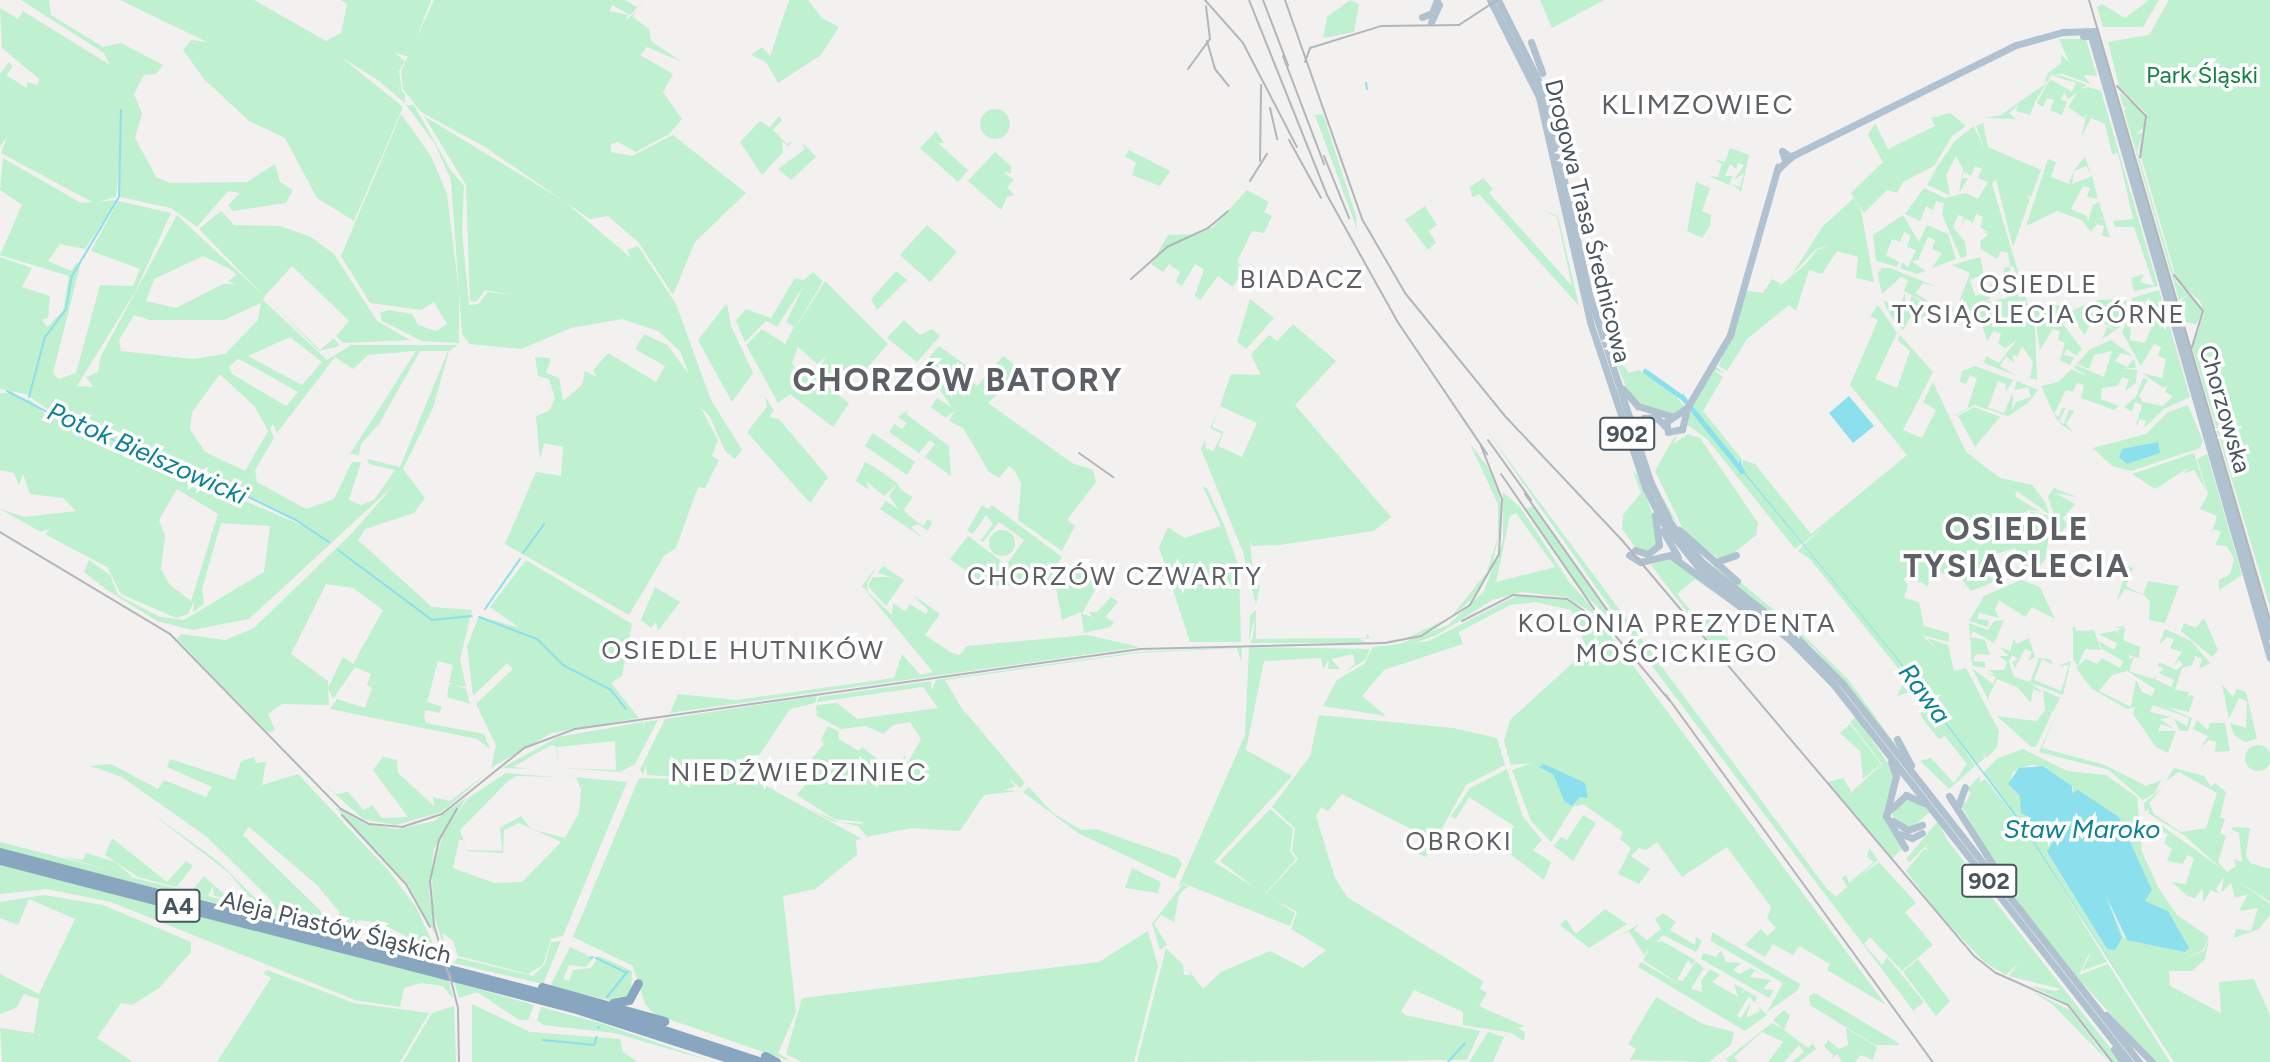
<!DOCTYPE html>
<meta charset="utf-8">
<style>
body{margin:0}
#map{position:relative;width:2270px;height:1062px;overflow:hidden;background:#f3f0f0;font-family:Figtree,sans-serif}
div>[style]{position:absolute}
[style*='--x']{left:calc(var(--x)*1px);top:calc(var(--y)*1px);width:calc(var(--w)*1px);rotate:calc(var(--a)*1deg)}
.green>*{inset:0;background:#bff0cf}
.round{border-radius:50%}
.water>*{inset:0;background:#8cdfed}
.stream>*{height:2px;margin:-1px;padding:0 1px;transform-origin:1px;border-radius:1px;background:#8cdfed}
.river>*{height:5px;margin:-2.5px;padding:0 2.5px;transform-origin:2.5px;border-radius:2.5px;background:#8cdfed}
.major>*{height:7px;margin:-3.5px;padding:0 3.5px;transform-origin:3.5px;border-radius:3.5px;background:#b0c1cf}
.highway>*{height:9px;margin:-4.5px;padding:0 4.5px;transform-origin:4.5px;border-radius:4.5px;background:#88a6bf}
.tram>*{height:2px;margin:-1px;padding:0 1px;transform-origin:1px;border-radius:1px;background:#b2b6ba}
.rail>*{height:2px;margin:-1px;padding:0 1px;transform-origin:1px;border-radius:1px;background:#b2b6ba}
span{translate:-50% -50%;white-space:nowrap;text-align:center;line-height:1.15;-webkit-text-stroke:7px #fff;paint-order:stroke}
.shield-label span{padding:2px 5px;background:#fff;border:2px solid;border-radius:5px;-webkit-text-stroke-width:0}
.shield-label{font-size:23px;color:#48555e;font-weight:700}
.park-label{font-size:24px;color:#178145}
.street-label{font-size:24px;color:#48555e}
.neighbourhood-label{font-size:26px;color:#5d6165;letter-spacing:2px}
.water-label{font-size:26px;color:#0c8196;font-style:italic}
.quarter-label{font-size:28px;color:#5d6165;letter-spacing:2px}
.district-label{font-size:32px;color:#5d6165;font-weight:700;letter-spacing:2px}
</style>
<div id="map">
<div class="green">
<div style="clip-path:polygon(21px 0,49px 0,51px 15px,103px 47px,121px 43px,163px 65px,156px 74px,144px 75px,134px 94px,142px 114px,135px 138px,156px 177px,170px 183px,247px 182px,275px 164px,280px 182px,293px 190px,286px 203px,233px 211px,228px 205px,240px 193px,228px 191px,197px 227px,171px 208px,120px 197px,120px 157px,116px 197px,94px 203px,1px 153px,7px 137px,0 146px,0 74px,9px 62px,13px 67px,6px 75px,27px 88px,27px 82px,38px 85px,39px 79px,2px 48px,0 8px,18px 19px,23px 11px,110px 65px,104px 53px)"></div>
<div style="clip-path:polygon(120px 0,254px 0,326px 41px,341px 33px,347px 4px,341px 0,431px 0,409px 57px,395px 53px,405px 61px,399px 71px,402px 91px,380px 74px,405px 94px,405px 103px,379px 81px,341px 57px,403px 107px,354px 221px,317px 198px,285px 138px,249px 121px,204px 79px,183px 50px,191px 40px,207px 42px)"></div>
<div style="clip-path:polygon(434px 0,625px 0,637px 7px,644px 1px,630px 15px,612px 5px,609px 11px,628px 15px,626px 20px,636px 12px,633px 17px,649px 29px,651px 41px,682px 62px,647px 47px,640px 55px,673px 74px,663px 92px,682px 119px,669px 134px,636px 152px,618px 142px,611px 144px,611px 152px,632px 156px,673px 135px,746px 193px,695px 242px,673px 295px,639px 243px,608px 216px,590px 219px,485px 147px,421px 112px,403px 89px,401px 71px)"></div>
<div style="clip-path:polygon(789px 0,808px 0,822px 18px,839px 27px,821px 55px,778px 83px,766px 62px,751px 55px,762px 47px,770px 56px)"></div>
<div style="clip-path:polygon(1350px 0,1359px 4px,1354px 32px,1323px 38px,1327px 17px)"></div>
<div style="clip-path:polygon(1540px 0,1604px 0,1552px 28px)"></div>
<div style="clip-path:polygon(2149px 0,2159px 0,2143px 27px,2103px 27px,2097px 7px,2102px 4px,2125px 18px)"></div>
<div style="clip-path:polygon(2169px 0,2270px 0,2270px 607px,2192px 347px,2204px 314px,2200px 301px,2177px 281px,2139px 150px,2147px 114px,2119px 86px,2108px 42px,2149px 35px)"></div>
<div style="clip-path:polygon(2059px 39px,2086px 39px,2097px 76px,2084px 75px,2090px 84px,2063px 74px,2052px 75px,2062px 76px,2087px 85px,2068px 99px,2064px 92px,2061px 100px,2067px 101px,2062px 115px,2050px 110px,2054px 100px,2047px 98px,2043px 107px,2037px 103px,2050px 79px,2072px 92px,2076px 83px,2051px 75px,2035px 102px,2030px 115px,2016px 111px,2018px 105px,2009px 113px,2016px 119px,1985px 118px,2001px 115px,2045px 84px,2047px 74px,2061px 63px,2061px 55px,2069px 62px)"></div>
<div style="clip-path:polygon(2088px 87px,2101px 91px,2158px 286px,2134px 291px,2131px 278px,2144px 274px,2140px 282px,2154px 286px,2134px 227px,2115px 227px,2113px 221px,2133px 219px,2118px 153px,2112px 154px,2105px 124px,2091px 118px,2081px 138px,2087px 113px,2084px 118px,2068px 107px,2079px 90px)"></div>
<div style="clip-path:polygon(2119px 92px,2144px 113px,2147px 126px,2135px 134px,2143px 133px,2137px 151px,2176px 282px,2200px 305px,2202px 315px,2196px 324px,2186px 322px,2180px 302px,2188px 295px,2179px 300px,2124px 111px,2128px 106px,2124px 108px)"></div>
<div style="clip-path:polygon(406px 105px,414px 105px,450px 169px,464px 186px,462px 231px,469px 305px,478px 304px,488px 292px,514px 295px,485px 290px,476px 302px,470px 301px,466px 185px,424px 116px,564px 201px,631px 258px,627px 250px,638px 246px,676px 304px,711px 400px,742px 450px,735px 459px,725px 451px,710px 417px,700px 406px,718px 440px,712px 456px,719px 460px,705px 488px,698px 487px,676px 548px,664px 556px,629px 615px,505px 544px,536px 472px,561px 476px,563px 447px,544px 443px,540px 460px,536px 416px,549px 411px,555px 398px,549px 379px,538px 376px,535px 357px,551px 358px,546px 373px,559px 378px,563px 401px,582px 385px,585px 371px,597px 377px,593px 370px,608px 353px,656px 382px,665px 366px,635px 349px,644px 334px,667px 345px,689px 374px,680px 351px,658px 331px,622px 319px,571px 328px,521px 349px,470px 344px,462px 334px,451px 180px,435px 144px)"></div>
<div class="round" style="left:980px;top:109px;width:30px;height:30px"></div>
<div style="clip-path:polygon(1950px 113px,1966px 126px,1952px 136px,1934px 166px,1903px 182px,1897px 193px,1887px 190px,1864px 213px,1851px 193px,1883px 162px,1868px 135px,1875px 123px,1888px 149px,1935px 126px,1931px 118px)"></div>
<div style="clip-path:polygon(401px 114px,431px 156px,447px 194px,459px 292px,459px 343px,422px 341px,382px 321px,380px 313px,389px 310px,412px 314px,418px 325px,436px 331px,447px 324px,434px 302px,421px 310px,370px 303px,341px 256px)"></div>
<div style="clip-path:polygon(1323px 114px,1356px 216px,1357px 229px,1315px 115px)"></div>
<div style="clip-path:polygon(779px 116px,782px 120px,773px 130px,787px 144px,793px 141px,788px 146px,782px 141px,783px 152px,762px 175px,740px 142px,760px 121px,770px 127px)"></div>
<div style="clip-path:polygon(1983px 123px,1988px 147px,2041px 170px,2031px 197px,2026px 195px,2030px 199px,2013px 247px,1996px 179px,1992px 184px,2035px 328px,2037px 380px,2030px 378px,2033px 362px,2022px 346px,2017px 357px,2012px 354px,2014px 363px,2006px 356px,2000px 366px,2017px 376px,1984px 363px,1986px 356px,1999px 363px,2017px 340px,2005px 348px,1998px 343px,2001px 334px,1994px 331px,1987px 341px,1980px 319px,1955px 313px,1970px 273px,1952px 265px,1980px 257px,1984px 274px,1970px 280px,1975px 296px,1989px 292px,1990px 299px,1983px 302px,1990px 301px,1991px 304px,1983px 303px,1985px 307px,1997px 309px,1996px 300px,2008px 298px,2003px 290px,1993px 297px,1990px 283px,1999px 288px,2004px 281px,2010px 292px,2020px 290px,2016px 278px,2015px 290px,2005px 279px,2016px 274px,2013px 266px,2009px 268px,2011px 270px,2002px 278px,2005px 267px,2010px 267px,2008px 253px,2001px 251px,1997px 259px,1981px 249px,1980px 241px,1988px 235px,1983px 231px,1989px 233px,1980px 227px,1983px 217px,1976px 214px,1973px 223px,1965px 218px,1960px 230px,1964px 217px,1958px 215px,1953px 227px,1965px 242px,1967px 256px,1961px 258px,1942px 215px,1944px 203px,1936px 201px,1933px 210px,1926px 206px,1920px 221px,1905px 214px,1924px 188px,1945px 198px,1966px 193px,1978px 199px,1988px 182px,1978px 178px,1982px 169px,1975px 166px,1971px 176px,1964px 172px,1962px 178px,1968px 178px,1959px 194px,1963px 169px,1956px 156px,1946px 175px,1950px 195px,1927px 185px,1938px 168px,1926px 183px,1955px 141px,1974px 126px,1985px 151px,1976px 126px)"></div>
<div style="clip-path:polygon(936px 131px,944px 143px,938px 143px,968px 170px,958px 182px,920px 148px)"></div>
<div style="clip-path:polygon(802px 142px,816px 157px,791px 180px,778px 169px,805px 149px)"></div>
<div style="clip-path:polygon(1730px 148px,1749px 155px,1741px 192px,1732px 184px,1740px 187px,1744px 173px,1734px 180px,1744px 165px,1738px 163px,1736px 169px,1730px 164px,1725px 176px,1733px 176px,1729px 185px,1709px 176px,1718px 177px,1722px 164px,1715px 159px,1725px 162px)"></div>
<div style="clip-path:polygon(1129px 150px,1170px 171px,1160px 186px,1132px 175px,1136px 163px,1125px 156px)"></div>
<div style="clip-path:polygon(995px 152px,1011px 166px,1011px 173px,1003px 172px,1014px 180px,1007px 187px,1014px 195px,1007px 197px,1001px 210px,968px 181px)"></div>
<div style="clip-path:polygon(2085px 157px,2091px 174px,2086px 166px,2074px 171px,2072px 184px,2092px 176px,2098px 199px,2087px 197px,2090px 188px,2083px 186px,2071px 209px,2087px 216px,2088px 222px,2093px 205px,2099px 202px,2104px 218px,2099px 220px,2104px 219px,2110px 237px,2102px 236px,2104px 226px,2097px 224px,2091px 232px,2082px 220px,2057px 211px,2026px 226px,2048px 159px,2056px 162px,2051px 177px,2069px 184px,2074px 170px)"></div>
<div style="clip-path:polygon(evenodd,3px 158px,81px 203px,117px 200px,85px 249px,60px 244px,48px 261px,71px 271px,76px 263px,80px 266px,53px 373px,59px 379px,76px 373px,100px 285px,133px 286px,140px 269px,91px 251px,118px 201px,171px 213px,135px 292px,77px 386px,93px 387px,86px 377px,98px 372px,101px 356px,177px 215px,263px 295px,199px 229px,221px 211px,234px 225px,280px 226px,311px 237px,334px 254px,377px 321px,410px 340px,343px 343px,336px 336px,349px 321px,292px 266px,265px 296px,320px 350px,334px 338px,340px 346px,319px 351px,265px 296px,263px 300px,327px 360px,351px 345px,458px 345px,449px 351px,433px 408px,403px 469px,425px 498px,414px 513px,365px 529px,358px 540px,432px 607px,472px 610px,460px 659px,466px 687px,456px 685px,466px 689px,470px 704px,447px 697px,449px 684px,455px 684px,449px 683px,453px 665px,438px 661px,427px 702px,441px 706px,440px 713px,425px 710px,424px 717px,426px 723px,484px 734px,490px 749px,477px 739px,330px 709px,337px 699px,365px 708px,372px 688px,367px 685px,371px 674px,355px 667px,333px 699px,328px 688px,343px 657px,353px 664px,383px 610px,353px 588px,326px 584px,291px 654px,328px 681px,329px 705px,282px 704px,268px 714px,275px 730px,268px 733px,177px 639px,181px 634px,225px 640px,254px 628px,353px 532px,394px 485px,249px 619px,192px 630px,157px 621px,107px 590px,84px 572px,89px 560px,110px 575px,118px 595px,160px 617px,184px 620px,264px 572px,270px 526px,221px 523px,202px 589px,204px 604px,193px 612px,194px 601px,188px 614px,176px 618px,121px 594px,107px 567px,45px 534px,51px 528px,41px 532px,0 509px,24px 517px,76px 511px,63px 498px,30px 494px,23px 474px,19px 485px,14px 473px,0 470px,0 393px,9px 393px,31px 401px,47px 416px,71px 419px,102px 434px,102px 440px,106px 436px,125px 448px,162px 457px,235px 497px,309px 528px,158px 451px,128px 446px,76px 416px,53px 413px,26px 394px,0 389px,0 257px,32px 268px,22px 287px,50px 296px,48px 318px,42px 320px,47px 327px,63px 311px,69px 276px,0 255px,22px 205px,0 190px,3px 158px,203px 256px,230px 269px,237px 275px,228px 281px,235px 284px,223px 284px,176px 308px,146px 301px,154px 279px,203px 256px,3px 158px,261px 303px,258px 320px,225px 354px,193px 359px,121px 351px,119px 340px,134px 315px,150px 320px,224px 320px,261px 303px,3px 158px,290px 337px,322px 362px,302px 385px,248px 356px,290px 337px,3px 158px,416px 351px,350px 454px,359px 455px,361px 444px,379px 424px,420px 351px,448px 351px,400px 467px,367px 459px,369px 464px,395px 470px,374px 500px,361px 505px,349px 500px,361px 462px,352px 462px,334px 499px,306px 509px,257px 482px,255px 470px,274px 438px,270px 428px,273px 424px,277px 433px,335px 357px,353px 369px,368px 355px,416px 351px,3px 158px,238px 359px,241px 360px,298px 392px,286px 406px,232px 374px,229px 367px,238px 359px,3px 158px,220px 374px,255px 407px,268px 431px,245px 471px,205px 452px,190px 429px,192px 412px,220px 374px,3px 158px,177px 489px,218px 514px,191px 601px,170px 585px,161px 569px,165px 536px,159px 520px,177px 489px)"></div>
<div style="clip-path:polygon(1483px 178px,1493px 189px,1489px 193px,1572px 286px,1557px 217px,1544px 211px,1558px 216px,1579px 306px,1479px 194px,1472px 197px,1470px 187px)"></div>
<div style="clip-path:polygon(1696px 182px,1710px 188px,1702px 211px,1711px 215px,1710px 226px,1702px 238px,1687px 231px)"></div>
<div style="clip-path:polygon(1247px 190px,1269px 202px,1264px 212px,1272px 216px,1264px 233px,1252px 231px,1237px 262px,1244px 268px,1233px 287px,1218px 276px,1200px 300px,1195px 296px,1204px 269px,1195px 264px,1182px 286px,1176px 282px,1180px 272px,1169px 264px,1163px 272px,1151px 264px,1168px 235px,1197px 234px,1213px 227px)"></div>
<div style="clip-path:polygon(1854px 198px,1861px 210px,1874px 282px,1856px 278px,1858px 257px,1837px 251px,1822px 274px,1809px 270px,1796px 311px,1789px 305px,1747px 339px,1727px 371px,1719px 366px,1744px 290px,1763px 293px,1772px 279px,1781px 284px,1775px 290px,1805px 265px,1817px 250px,1832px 245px,1816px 249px,1791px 276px,1823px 226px)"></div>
<div style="clip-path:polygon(1425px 206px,1437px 225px,1429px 231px,1436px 243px,1428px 250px,1405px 220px)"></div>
<div style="clip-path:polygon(1903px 215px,1919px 242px,1927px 225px,1948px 234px,1956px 259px,1932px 268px,1942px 253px,1932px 249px,1935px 240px,1928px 237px,1918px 260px,1911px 261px,1926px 271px,1917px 274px,1900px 268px,1902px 262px,1908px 267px,1916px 250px,1907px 247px,1911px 235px,1904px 232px,1900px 242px,1892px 239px,1886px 255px,1899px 262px,1897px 267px,1876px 261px,1873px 235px)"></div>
<div style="clip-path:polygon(927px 225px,957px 252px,930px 282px,900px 255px)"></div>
<div style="clip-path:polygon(1879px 268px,1880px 273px,1881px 268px,1890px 268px,1940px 288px,1923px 283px,1915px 293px,1942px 310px,1950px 313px,1954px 306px,1953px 311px,1950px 314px,1944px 312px,1904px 291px,1908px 280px,1901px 277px,1882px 294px,1878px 276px)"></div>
<div style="clip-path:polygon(896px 271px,907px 280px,877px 310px,871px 299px)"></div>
<div style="clip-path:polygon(813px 272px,823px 281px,790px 337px,825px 281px,888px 344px,860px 376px,846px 368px,833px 385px,816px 372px,827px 356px,817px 364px,798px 347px,792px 363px,799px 375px,807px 371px,849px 403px,833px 427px,790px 394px,778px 403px,746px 345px,762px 329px,785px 344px,794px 327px,786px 322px,804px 285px,777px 327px,766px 321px,745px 342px,736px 321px,746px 309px,771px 318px,795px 278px,804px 280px)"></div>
<div style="clip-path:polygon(2159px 290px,2190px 397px,2164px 409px,2144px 428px,2146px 421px,2140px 419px,2135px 429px,2142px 405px,2135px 402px,2132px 412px,2124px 407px,2136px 397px,2143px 378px,2148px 380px,2139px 396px,2143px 402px,2163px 406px,2173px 396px,2165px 392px,2167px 385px,2163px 388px,2142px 373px,2162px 378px,2166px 359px,2158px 356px,2161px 347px,2154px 344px,2141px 366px,2122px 332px,2126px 323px,2131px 324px,2130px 340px,2145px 343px,2155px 318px,2142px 300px,2138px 311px,2131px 309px,2132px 298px)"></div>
<div style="clip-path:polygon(1905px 293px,1906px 309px,1912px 296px,1947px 317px,1933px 313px,1930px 320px,1921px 317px,1925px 308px,1918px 305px,1903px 330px,1894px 321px,1898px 311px,1893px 320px,1883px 301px,1900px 305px)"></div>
<div style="clip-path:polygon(1250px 299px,1274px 318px,1246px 349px,1237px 342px)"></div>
<div style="clip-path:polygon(2127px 299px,2120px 327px,2102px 339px,2107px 327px,2115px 330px,2100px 321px,2103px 312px,2096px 310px,2085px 335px,2073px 320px,2062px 323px,2082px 349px,2076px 356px,2067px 349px,2064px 355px,2074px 357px,2070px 365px,2060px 360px,2065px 343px,2058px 340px,2060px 331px,2053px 329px,2040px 350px,2034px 311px,2059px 305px,2068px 312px,2098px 300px)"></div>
<div style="clip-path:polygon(727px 303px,731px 326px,753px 373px,732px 402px,698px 340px)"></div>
<div style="clip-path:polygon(1878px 305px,1897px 333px,1875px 379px,1897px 388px,1910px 351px,1898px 341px,1900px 335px,1933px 372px,1903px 430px,1922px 438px,1936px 410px,1923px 402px,1933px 382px,1966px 452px,2000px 478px,2032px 485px,2045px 502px,2049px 514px,2017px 491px,2015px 496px,2040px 512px,2030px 510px,2007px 518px,1978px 547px,1996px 535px,2010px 535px,2009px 527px,2033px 521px,2030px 511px,2050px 516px,2051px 524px,2045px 560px,2032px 575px,2008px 576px,2023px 564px,2015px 548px,1984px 558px,1990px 578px,2006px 577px,1971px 591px,1959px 576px,1978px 547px,1965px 559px,1949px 554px,1946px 561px,1961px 567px,1958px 575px,1943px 574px,1937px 567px,1941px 575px,1930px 577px,1928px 586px,1908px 576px,1903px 579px,1908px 585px,1904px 598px,1919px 602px,1924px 626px,1949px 633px,1949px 642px,1922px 635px,1940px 652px,1927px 638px,1948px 645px,1954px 671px,1966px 668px,1999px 731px,1997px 747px,1987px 758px,1983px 753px,1985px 758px,1976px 765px,1961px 745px,1975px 766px,1949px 789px,1920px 761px,1931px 758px,1954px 783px,1967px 764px,1945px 736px,1939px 739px,1925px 722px,1920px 714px,1924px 710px,1910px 692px,1897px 696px,1906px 678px,1810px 559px,1798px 551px,1803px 545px,1867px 621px,1804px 544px,1827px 524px,1803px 543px,1764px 496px,1802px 544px,1795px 549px,1707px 439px,1686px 424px,1690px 408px,1741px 469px,1743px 460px,1755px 464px,1811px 534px,1907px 455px,1850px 385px,1878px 320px,1870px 316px)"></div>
<div style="clip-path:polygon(904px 320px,920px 335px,932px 329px,940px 336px,917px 362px,887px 338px)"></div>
<div style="clip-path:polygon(1293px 324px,1336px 361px,1295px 405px,1391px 517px,1374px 531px,1280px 545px,1252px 546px,1250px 540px,1254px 584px,1260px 585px,1256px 605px,1243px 552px,1201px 449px,1206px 438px,1205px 448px,1213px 451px,1222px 434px,1210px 428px,1218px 411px,1212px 427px,1224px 432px,1218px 446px,1242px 457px,1257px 423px,1220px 406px,1231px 374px,1261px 375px,1251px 354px,1269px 335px,1277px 341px)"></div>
<div style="clip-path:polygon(1610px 326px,1621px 338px,1618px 359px,1629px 373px,1639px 370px,1672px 392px,1684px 406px,1679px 413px,1667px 415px,1631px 399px,1604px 332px)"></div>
<div style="clip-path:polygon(2111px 340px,2133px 356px,2121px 353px,2115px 361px,2127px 367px,2134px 359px,2136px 368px,2120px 368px,2137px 370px,2136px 383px,2125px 391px,2129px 379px,2122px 377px,2118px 386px,2102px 388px,2101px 399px,2119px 406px,2114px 410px,2081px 398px,2084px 385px,2077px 383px,2073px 392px,2066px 390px,2054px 414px,2059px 417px,2062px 408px,2066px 408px,2059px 421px,2064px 424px,2069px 409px,2074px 411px,2066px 424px,2074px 433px,2062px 425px,2055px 417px,2041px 386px,2058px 382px,2072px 369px,2077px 372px,2088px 376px,2074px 368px,2076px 365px,2104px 377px,2112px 351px,2094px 355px,2089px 369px,2077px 364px,2089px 350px)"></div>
<div style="clip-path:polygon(939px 346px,974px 371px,968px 377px,977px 386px,1003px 356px,1027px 374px,1012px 395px,1004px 388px,988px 403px,1072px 463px,1093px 470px,1096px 482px,1067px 520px,1075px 526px,1062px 551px,1018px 520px,1021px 484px,1015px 471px,1009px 466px,999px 478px,989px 472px,963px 428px,949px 421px,955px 410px,946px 418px,931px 407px,937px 398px,952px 408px,923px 364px)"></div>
<div style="clip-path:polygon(1715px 366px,1725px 373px,1713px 370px,1723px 377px,1703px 411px,1741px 458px,1738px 463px,1691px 406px)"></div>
<div style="clip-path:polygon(1975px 366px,2013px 380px,2005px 393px,2006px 384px,1998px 381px,1988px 408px,2004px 413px,2013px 392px,2012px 411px,2016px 402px,2031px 397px,2028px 387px,2014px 390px,2017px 381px,2038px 390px,2028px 403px,2008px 416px,1974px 405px,1956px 416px,1954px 416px,1967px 409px,1977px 378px,1970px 375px,1966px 384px,1960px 382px,1962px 371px)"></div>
<div style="clip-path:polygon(765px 396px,774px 411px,769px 417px,779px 419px,828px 477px,810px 503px,747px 432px,767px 407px)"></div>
<div style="clip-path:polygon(2188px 405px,2203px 441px,2200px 448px,2131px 471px,2112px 466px,2093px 448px,2146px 434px,2168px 412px)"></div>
<div style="clip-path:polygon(1974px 407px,2000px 417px,1975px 447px,1958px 416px)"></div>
<div style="clip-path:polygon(909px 409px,906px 414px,949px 446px,951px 476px,925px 457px,935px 444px,930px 440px,919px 453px,889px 432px,894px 424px,902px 429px,907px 423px,898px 417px)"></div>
<div style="clip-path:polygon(1486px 430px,1827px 889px,1836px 897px,1847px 887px,1842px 878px,1846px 875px,1849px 883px,1874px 862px,1867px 857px,1869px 848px,1878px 860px,1858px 878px,1879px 862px,1916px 903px,1905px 912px,1933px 945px,1902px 971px,1870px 937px,1864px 944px,1882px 965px,1887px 957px,1924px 1002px,1913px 1011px,1931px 1034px,1642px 653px)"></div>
<div style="clip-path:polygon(873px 433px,915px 462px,907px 475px,865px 446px)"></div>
<div style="clip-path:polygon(1686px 433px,1677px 436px,1673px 444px,1688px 434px,1700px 438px,1758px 523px,1756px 535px,1723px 562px,1682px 530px,1667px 510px,1662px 496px,1679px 526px,1683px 529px,1655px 471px,1673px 439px,1676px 436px)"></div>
<div style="clip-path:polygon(1470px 444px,1472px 446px,1487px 466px,1499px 490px,1502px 521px,1491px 570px,1470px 601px,1446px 621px,1424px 633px,1407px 639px,1373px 643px,1407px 638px,1451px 617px,1487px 572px,1498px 537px,1498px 504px)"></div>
<div style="clip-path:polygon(2194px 453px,2206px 491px,2194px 470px,2183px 474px,2188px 468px,2155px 489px,2132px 474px)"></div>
<div style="clip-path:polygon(2207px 454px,2242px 575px,2219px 590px,2219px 580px,2230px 574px,2234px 559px,2227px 546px,2215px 545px,2221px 532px,2214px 529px,2210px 539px,2217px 516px,2200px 509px,2208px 494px,2197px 459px)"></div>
<div style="clip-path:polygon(865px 462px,879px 470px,897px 483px,901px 490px,913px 497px,904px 509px,907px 514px,923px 526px,928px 519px,932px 522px,928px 531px,918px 524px,911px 527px,923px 538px,880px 509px,886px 501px,899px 510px,889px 496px,897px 484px,884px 496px,866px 481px,869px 490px,856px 481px)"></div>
<div style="clip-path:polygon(1633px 472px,1638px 475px,1658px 528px,1660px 539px,1652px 551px,1637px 550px,1622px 529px,1623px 515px,1641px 493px)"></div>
<div style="clip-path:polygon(1203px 487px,1207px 488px,1224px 525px,1239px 567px,1241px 642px,1190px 642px,1159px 547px,1168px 527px,1184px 538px,1221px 526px)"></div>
<div style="clip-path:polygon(2054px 488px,2077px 497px,2055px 493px,2075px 504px,2063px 518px,2067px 525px,2060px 536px,2048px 496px)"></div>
<div style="clip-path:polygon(evenodd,1503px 492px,1520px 507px,1570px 583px,1603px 619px,1566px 597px,1522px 592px,1492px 600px,1437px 635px,1417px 642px,1397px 645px,1448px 625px,1484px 591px,1503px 541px,1503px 492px,1516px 513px,1555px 567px,1496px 582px,1510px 516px,1516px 513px)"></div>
<div style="clip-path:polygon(982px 505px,988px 509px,992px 505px,1062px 557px,1048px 581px,1007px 586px,1005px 567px,1024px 540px,999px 522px,983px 542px,974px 536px,981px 540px,993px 524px,986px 515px,973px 534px,967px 531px)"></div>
<div style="clip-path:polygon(1533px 506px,1561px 546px,1621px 631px,1577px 586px,1526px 509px)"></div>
<div class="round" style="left:989px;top:530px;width:26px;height:26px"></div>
<div style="clip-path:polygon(968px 536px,1000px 560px,1003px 586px,985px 584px,950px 559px)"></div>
<div style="clip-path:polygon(1685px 536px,1800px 632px,1847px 678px,1904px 756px,1814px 648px,1718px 571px)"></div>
<div style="clip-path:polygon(1670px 557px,1719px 597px,1695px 579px,1677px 594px,1700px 622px,1697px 625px,1651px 565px)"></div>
<div style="clip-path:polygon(526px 560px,632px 624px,622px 676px,611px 683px,639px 718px,552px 733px,491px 768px,496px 745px,476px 704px,513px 669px,507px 663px,473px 696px,467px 647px,479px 616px,520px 628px,490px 607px)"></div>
<div style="clip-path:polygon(878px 565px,867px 583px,868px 592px,892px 615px,893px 603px,905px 611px,910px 604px,926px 614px,928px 610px,913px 595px,940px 614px,925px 635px,952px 653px,960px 655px,967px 646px,1087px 635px,1140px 647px,670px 713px,678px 694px,736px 700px,894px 678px,902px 654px,920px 675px,933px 672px,862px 586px)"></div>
<div style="clip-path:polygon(883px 566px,904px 580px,886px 606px,868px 586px,873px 577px,891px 577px,878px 573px)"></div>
<div style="clip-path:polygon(1079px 566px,1102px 577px,1082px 614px,1093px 617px,1089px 612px,1097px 612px,1111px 597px,1118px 602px,1105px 617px,1114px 622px,1110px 627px,1084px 633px,1081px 612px,1062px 620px,1056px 588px)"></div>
<div style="clip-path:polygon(2128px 566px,2133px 568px,2126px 586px,2143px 595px,2148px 581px,2179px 586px,2165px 623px,2149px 620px,2150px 602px,2144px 595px,2125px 589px,2116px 602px)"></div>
<div style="clip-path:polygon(2021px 580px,2040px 587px,2055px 619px,2032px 607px,2025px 617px,1999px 600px,1995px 610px,1999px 618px,1979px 613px,1977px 619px,1989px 620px,1988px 627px,1969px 621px,1984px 596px)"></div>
<div style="clip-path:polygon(655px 587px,680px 602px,658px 631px,656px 622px,651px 628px,641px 620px)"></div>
<div style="clip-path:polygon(1516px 596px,1566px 600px,1599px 620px,1886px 1005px,1827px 970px,1830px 964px,1799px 946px,1793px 955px,1773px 944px,1765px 957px,1745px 945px,1761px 929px,1767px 936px,1776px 928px,1767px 918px,1771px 907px,1727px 847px,1682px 877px,1657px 842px,1646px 850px,1639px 848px,1631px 856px,1650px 869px,1639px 884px,1618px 874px,1631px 848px,1620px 839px,1623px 832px,1583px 804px,1573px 807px,1551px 842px,1531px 821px,1512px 770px,1532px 763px,1511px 765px,1504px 741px,1510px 720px,1587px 650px,1571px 610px,1536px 602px,1510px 605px,1459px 632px,1463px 644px,1384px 670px,1362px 696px,1386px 716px,1323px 706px,1337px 680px,1364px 664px,1373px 647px,1429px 641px)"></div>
<div style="clip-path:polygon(1256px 610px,1256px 639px,1366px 638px,1367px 634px,1370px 638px,1358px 639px,1369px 643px,1250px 643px,1253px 637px,1255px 616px,1249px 641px,1250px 615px)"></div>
<div style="clip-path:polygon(2204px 618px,2218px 650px,2212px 657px,2181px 631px,2184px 623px,2196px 628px)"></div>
<div style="clip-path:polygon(1705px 619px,1711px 619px,1743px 656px,1729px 667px,1698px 626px)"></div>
<div style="clip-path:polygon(2004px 620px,1994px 643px,1973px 631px,1970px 637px,1985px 640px,1990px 655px,1976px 654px,1973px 661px,1985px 662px,1985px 668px,1972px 666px,1969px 623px,1988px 630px,1994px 621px)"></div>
<div style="clip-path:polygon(2073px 625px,2077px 631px,2094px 630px,2101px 650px,2085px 649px,2078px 666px,2073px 659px)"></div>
<div style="clip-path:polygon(evenodd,2123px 626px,2125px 629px,2123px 640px,2140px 647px,2139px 658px,2129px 655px,2129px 659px,2134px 657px,2129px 671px,2153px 679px,2157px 674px,2155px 679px,2171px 687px,2174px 680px,2159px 673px,2164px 669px,2158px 666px,2159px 662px,2176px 670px,2183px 665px,2179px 660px,2173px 666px,2182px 652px,2170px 648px,2174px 639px,2167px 637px,2159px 645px,2165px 629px,2191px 641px,2210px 663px,2199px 669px,2202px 659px,2195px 656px,2192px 665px,2182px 668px,2175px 690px,2189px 692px,2187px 699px,2190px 695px,2191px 695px,2194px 697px,2189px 712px,2167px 707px,2192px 718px,2188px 731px,2180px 731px,2174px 719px,2187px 726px,2189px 718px,2153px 705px,2150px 712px,2171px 717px,2160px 719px,2174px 729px,2161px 724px,2158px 731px,2176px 731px,2168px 753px,2156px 747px,2133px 714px,2135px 707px,2127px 709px,2092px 689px,2076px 668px,2086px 659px,2097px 664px,2102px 658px,2120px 668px,2123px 661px,2102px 649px,2099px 641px,2114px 650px,2117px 643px,2098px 634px,2116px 631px,2120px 635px,2117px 630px,2123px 628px,2114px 628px,2123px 626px,2127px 671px,2155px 689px,2152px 696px,2142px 692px,2136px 680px,2131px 707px,2099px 691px,2112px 675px,2127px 671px)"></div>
<div style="clip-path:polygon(2029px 638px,2035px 657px,2028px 661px,2032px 652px,2025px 649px,2015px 668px,2012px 662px,2018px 659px,2012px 655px,2009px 662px,2014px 677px,2030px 682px,2039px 658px,2049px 659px,2052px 661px,2052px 664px,2042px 659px,2034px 680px,2061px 691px,2069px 665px,2058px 666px,2071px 661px,2063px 695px,2029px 682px,2041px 691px,2037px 700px,2040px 692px,2033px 689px,2031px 703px,2017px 687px,1997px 679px,1988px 698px,1992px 707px,1972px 668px,1993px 684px,1996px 677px,1986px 673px,1997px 675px,1987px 670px,2004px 670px,2007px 662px,1999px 656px,2009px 656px,1999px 647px,2010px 651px,2014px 639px,2017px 644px)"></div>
<div style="clip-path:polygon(1242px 647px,1241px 661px,1237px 648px,1138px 653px,945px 680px,961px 707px,1025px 783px,1020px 788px,1008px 777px,1015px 787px,1003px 790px,1018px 791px,984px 795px,960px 831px,911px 828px,867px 837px,858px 826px,832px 821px,808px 808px,839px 822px,862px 824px,863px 822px,834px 819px,797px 795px,814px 774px,812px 766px,805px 770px,804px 768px,824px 744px,819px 739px,828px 744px,821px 739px,828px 726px,838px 731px,839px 739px,859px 751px,862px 747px,885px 765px,900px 765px,905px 755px,906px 766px,921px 739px,910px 722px,893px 725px,884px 734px,865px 726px,841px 729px,817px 716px,816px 705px,837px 703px,857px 719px,938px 708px,923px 687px,817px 702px,819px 697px,931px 681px,931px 686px,932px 690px,936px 680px,1137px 652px)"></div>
<div style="clip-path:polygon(1249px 647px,1370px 649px,1365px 660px,1345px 672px,1355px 664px,1353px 654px,1331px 659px,1340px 669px,1328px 669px,1329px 660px,1323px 669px,1321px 658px,1264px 661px,1246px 750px,1292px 776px,1214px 862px,1295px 913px,1290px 926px,1183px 883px,1178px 887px,1245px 735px)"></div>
<div style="clip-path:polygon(2222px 684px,2233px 697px,2237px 689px,2246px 692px,2257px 739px,2245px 742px,2234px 735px,2230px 723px,2246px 728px,2247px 701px,2239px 698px,2229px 719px)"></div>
<div style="clip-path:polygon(2043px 690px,2060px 698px,2053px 712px,2046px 710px,2052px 713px,2036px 747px,2031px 747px,1997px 716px,2037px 721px,2045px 710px)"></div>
<div style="clip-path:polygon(817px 696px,815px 703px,790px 709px,747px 774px,693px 778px,647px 775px,646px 765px,643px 774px,640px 770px,665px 719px)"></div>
<div style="clip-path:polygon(2058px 709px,2042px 748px,2105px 765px,2146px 786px,2161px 780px,2155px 793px,2143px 800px,2109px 770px,2039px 752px)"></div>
<div style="clip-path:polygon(1319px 715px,1453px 728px,1497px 738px,1505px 765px,1466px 785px,1426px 857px,1417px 853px,1427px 837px,1342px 794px,1328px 811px,1321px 807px,1316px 816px,1335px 878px,1347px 897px,1483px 981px,1480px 989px,1487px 993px,1479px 1006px,1524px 1026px,1532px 1024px,1518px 1028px,1513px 1026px,1525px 1032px,1524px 1041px,1511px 1033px,1463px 1025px,1463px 1012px,1414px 990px,1401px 1011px,1405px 1015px,1480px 1031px,1467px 1060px,1137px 1062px,1166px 948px,1183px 965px,1184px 975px,1191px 975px,1188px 969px,1203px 989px,1221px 972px,1270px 951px,1303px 968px,1326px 950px,1291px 929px,1297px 912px,1265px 895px,1298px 859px,1292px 851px,1295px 828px,1272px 807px,1310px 756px)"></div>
<div style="clip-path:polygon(1856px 717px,1894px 772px,1885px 815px,1904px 848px,1892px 858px,1827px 782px,1843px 778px,1851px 791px,1847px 796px,1882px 764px,1850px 722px)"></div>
<div style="clip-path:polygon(658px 720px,635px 764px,620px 772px,560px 768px,616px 770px,615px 741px,557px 747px,558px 764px,556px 746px,551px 745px,513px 767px,532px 769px,502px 768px,558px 737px,643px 722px,645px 732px,644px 722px)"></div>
<div style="clip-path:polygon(2197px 720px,2208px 730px,2210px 723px,2225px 723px,2230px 751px,2215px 752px,2216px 742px,2209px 740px,2201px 748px,2208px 736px,2193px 729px)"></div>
<div style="clip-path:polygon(1850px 724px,1881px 764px,1863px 779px,1860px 751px,1840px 733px)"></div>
<div class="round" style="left:2245px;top:745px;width:26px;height:26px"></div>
<div style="clip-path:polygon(evenodd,2023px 749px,2067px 771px,2106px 775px,2137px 797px,2142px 852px,2158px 887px,2177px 915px,2209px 937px,2203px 950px,2184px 959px,2204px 951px,2209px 939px,2205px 959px,2192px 971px,2169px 971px,2170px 986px,2221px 1013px,2219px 982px,2254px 979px,2270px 1015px,2270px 1062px,2174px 1062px,2031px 837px,2107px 962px,2082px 971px,2090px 955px,2101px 962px,2089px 954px,2079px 975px,2108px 964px,2170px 1062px,2155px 1062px,2074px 974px,2018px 902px,1960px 804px,1966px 802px,1971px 793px,1967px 790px,1964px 800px,1961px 795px,1981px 775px,1979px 783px,1985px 779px,2023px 826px,1983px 773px,1998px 758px,2023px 749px,2031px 765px,2044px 766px,2073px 787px,2072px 793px,2078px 791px,2119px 817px,2152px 890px,2145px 901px,2167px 911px,2188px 948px,2185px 952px,2124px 938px,2106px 896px,2122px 938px,2116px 948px,2107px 949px,2047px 853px,2054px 840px,2033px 831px,2020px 796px,2009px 786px,2013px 772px,2031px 765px)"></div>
<div style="clip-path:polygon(evenodd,254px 757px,256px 763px,266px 762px,262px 785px,298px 774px,388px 870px,416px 907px,440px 959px,410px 952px,410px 938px,379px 923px,359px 920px,350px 928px,214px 896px,213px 886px,208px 896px,191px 892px,204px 876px,226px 896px,250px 898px,229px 873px,146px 809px,219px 862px,256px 899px,274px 903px,207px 837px,122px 777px,90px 766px,111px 764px,158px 789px,164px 780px,206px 797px,212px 787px,167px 767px,170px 759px,235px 780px,241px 761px,254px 757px,249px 827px,317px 885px,340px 913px,332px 922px,243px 835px,249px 827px)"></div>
<div style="clip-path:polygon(383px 757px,397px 760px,398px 773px,434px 806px,433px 797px,450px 801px,487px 773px,442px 812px,396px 825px,363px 819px,316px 777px,336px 794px,348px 792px,364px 810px,372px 805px,382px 818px,408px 817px,373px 770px)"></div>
<div style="clip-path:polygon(2174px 768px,2204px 776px,2211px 787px,2215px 783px,2226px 792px,2220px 817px,2225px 819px,2220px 833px,2226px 836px,2218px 862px,2227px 872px,2236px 866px,2234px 859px,2242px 862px,2239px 833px,2232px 830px,2227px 839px,2233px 827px,2250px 828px,2246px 854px,2250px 863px,2270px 869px,2270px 902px,2226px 873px,2184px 835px,2149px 814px,2148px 809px,2145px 812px,2144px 803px,2163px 787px,2149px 803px,2154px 814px,2181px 832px,2206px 828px,2217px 793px,2179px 772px,2166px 781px)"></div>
<div style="clip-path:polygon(1507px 769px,1523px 817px,1542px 840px,1533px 850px,1551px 862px,1544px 880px,1501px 847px,1514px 826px,1469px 797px,1456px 819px,1451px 816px,1470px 788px)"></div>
<div style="clip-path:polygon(evenodd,506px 773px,556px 777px,516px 776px,507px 782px,460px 830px,467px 850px,502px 851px,500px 828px,521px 816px,531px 829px,565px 838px,579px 813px,581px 789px,576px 777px,563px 776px,627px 782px,563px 936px,551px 939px,543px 965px,528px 974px,458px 956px,453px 941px,442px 933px,448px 961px,433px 912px,432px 873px,443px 833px,468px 798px,506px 773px,519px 823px,561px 842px,522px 882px,494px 883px,453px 868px,459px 840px,464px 840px,467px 851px,503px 853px,504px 830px,519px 823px)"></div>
<div style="clip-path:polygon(639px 778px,757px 781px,862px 839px,856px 840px,857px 855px,815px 889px,783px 896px,796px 1012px,778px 1053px,792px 1062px,654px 1014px,645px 1004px,633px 966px,573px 937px)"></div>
<div style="clip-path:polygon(1029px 787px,1053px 813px,1081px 830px,1096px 829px,1178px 858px,1182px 864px,1175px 879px,1078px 833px,1023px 792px)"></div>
<div style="clip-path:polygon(1903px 796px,1920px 800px,1930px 812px,1910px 829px,1892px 816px)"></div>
<div style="clip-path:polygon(467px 797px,434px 849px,429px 890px,435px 934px,407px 883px,335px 807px,366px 824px,398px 829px,434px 821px)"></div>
<div style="clip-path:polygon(1270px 809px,1293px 829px,1290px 851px,1296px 859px,1264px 895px,1220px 861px)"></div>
<div style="clip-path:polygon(1583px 815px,1596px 823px,1573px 861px,1554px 846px,1561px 837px,1567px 840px)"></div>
<div style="clip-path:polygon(2154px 820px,2270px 904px,2270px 915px,2259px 929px,2234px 938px,2236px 929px,2251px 931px,2258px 908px,2239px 911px,2248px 894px,2235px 898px,2231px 883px,2221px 893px,2224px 877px,2216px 889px,2220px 894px,2211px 890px,2203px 903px,2203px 888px,2195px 898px,2187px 896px,2172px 882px,2186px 884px,2194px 858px,2187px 855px,2183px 864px,2167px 861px,2172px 849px,2164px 843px,2168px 834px,2161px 831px,2154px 841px)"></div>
<div style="clip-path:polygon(1938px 821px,1947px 840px,2121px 1062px,2113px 1062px,2068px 1004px,2031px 986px,2055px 991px,2061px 989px,2009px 976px,2019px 963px,2006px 975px,1984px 962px,1936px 911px,1912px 881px,1935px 909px,1906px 871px,1924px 849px,1929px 851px,1925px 847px,1933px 838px,1910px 862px,1906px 859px)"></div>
<div style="clip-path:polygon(112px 838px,167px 882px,186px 861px,193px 866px,177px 886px,184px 889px,138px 877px,105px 855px)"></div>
<div style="clip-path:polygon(0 842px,109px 870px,64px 857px,83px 860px,86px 853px,115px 862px,133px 877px,122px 875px,355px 932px,353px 938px,347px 937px,26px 855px,0 849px)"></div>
<div style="clip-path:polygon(0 864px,449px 980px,453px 999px,443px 986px,421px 983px,404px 988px,400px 1007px,355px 1000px,111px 902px,47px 889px,0 894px)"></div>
<div style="clip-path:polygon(1132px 868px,1161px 882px,1158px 893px,1125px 888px)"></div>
<div style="clip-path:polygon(1183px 884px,1188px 886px,1179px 895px,1174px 922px,1161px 915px,1154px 924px,1167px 945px,1160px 950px,1152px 924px)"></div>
<div style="clip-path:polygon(44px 895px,103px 905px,191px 942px,191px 952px,159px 988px,132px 1005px,121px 1003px,97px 1038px,133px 1062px,2px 1062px,0 1028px,34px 1033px,39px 999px,24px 994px,16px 1008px,0 1014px,0 974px,39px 994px,75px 919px,29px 899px,18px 925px,0 918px,0 902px)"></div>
<div style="clip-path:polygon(1605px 909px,1627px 924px,1589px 948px,1560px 925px,1566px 919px,1576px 934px)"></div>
<div style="clip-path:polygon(1663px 913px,1676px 922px,1670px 930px,1695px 945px,1696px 937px,1702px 941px,1696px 952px,1663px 935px,1644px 955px,1629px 931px,1617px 937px,1639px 924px,1634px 930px,1647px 940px,1661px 929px,1655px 919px)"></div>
<div style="clip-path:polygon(1148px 931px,1158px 966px,1134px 1062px,802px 1062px,786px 1054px,802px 998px,1099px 962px)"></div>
<div style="clip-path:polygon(1712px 932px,1800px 984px,1798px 990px,1767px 1012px,1783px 983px,1711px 941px)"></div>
<div style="clip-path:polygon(561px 941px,543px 984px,453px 963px,458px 958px,533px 976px,545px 964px,551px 942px)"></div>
<div style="clip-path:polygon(1662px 941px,1695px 960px,1692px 965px,1688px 960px,1677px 980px,1683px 981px,1696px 961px,1707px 971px,1703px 969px,1691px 989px,1702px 992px,1701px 981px,1710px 969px,1720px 975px,1712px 982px,1738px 997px,1734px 984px,1744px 989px,1741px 995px,1745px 990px,1757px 997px,1755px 1003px,1749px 996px,1737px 1016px,1741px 1018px,1751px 1002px,1746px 1018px,1760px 1011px,1758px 1006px,1767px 1015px,1745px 1031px,1638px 967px,1641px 962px,1684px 987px,1643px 960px,1653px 943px)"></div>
<div style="clip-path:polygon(570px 947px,593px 958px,586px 967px,569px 965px,563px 979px,569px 981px,573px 970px,591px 968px,599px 956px,632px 971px,631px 995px,612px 1001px,550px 986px)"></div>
<div style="clip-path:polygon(1721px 950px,1726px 962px,1742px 963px,1733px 970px,1739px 974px,1751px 968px,1765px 976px,1754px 971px,1750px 977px,1771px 980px,1763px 989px,1774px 990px,1769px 998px,1701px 959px,1703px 953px,1716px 957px)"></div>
<div style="clip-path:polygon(1918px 959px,1950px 1001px,1936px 1016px,1903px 972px)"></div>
<div style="clip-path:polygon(267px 970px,354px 1003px,429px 1013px,400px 1062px,217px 1062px,271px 978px,263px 973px)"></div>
<div style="clip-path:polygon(454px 982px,534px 1005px,528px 1020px,519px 1020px,477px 992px,459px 998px)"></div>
<div style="clip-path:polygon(2030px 990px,2070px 1010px,2109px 1062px,2053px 1005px)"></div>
<div style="clip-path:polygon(1815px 993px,1897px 1042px,1899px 1045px,1875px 1045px,1810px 1005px,1809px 996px)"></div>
<div style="clip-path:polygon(1656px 997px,1703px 1024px,1734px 1032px,1731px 1045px,1709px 1062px,1630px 1060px,1636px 1049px,1628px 1044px)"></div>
<div style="clip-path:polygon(472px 1004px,530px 1032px,620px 1039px,623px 1052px,638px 1062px,472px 1062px)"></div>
<div style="clip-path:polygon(454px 1006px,456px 1062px,403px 1062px,432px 1013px)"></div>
<div style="clip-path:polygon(541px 1007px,600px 1023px,714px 1062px,614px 1033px,543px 1025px,537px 1020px)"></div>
<div style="clip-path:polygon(1784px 1010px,1790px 1016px,1784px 1030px,1808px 1048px,1813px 1044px,1808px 1034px,1816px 1049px,1799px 1062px,1792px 1062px,1804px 1052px,1799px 1045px,1784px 1062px,1768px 1062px,1783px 1042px,1762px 1032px,1734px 1057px,1739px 1062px,1729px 1062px,1726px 1059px,1772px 1023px,1783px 1029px,1773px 1020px)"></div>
<div style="clip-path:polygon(1846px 1028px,1877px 1047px,1873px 1060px,1861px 1055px,1855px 1062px,1842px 1062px,1837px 1054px,1832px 1058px,1836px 1048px,1833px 1055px,1824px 1046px,1828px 1040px,1839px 1049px,1848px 1045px)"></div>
<div style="clip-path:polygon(1488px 1032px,1504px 1037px,1493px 1062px,1469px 1062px)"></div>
</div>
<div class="water">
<div style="clip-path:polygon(1849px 396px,1874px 426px,1853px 443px,1829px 413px)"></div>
<div style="clip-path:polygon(2158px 442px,2160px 453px,2127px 464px,2119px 457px,2122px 449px)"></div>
<div style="clip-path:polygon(1741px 458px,1742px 469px,1898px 659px,2023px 824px,2174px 1062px,2024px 828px,1893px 654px,1738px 466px)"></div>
<div style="clip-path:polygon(1544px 764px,1585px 783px,1588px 798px,1580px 797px,1572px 806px,1565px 802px,1553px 774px,1539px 767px)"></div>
<div style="clip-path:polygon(2043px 766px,2072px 786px,2072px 793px,2078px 790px,2119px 817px,2152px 890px,2145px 901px,2168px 911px,2189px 948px,2185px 952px,2127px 940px,2106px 896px,2122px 938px,2115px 950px,2107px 949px,2047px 852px,2054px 840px,2032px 829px,2029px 817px,2021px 813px,2020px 796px,2008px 784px,2019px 768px)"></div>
</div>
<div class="stream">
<div style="--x:1366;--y:83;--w:6;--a:81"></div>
<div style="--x:7;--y:391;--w:50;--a:27.6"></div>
<div style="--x:51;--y:414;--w:34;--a:14"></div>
<div style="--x:84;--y:422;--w:47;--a:31"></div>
<div style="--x:124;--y:446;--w:38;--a:14"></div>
<div style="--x:161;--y:455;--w:150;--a:25.7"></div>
<div style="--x:296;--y:520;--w:40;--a:34"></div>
<div style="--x:1683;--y:395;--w:3;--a:90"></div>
<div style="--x:29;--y:397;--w:62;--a:-75.1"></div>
<div style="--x:45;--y:337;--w:35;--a:-53"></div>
<div style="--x:66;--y:309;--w:34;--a:-80"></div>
<div style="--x:72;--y:276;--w:92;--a:-59.3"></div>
<div style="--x:119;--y:197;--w:87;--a:-88.7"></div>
<div style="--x:338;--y:550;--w:117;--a:36.7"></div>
<div style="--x:432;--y:620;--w:40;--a:-5.7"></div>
<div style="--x:523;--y:553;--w:36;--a:-54"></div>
<div style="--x:485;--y:609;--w:61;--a:-55"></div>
<div style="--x:479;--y:617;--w:62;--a:20.8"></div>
<div style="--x:537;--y:639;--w:37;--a:45"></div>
<div style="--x:563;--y:665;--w:54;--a:27.5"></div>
<div style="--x:611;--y:690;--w:24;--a:52"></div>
<div style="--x:590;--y:958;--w:3;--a:-18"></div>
<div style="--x:596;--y:958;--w:34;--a:26"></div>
<div style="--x:607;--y:997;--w:33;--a:-51"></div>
<div style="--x:598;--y:1028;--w:1;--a:-45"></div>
<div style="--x:543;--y:1040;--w:51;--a:5.6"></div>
<div style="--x:594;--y:1045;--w:9;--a:-72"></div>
<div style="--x:1448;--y:1062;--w:25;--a:-48"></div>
</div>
<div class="river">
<div style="--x:1645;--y:371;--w:47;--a:35.4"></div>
<div style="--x:1683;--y:398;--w:94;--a:51.1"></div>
</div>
<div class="major">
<div style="--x:1490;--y:0;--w:109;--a:63.2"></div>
<div style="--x:1539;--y:97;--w:231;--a:77.2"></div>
<div style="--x:1590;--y:322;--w:176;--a:71.5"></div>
<div style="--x:1646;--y:489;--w:38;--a:63"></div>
<div style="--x:1663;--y:523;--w:56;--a:51.5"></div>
<div style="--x:1698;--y:567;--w:117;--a:38.4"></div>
<div style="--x:1790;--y:640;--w:63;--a:45.6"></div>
<div style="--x:1834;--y:685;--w:479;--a:51.9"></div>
<div style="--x:1498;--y:0;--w:105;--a:63.4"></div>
<div style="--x:1545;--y:94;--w:205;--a:77.6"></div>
<div style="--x:1589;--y:294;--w:197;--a:71.9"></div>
<div style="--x:1650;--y:481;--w:48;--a:64"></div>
<div style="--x:1671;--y:524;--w:49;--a:50.8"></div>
<div style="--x:1702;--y:562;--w:122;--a:38.7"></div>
<div style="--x:1797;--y:638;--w:64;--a:45"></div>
<div style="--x:1842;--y:683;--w:482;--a:51.9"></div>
<div style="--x:1422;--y:17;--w:11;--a:-22"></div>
<div style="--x:1432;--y:13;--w:14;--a:-69"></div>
<div style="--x:1431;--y:22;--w:19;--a:-65"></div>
<div style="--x:2083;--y:36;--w:8;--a:0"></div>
<div style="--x:2091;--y:36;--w:647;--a:73.95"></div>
<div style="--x:1531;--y:42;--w:33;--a:70"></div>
<div style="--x:1785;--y:160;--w:9;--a:-108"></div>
<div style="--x:1782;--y:151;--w:11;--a:34"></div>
<div style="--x:1777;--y:170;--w:21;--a:-43"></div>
<div style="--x:1792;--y:156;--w:250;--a:-26.4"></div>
<div style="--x:2016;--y:45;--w:49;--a:-15.5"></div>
<div style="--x:2063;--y:32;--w:32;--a:-2"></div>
<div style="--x:2095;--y:31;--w:630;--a:73.87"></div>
<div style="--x:1623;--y:389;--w:23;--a:49"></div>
<div style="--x:1638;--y:406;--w:37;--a:17"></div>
<div style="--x:1687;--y:408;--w:22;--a:103"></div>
<div style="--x:1682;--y:429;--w:14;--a:168"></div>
<div style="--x:1668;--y:432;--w:10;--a:-101"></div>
<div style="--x:1666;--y:422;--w:25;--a:-34"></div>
<div style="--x:1687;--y:408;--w:85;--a:-59.5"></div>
<div style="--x:1730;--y:335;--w:175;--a:-74.1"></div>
<div style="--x:1639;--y:439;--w:22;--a:-77"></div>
<div style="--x:1644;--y:418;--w:12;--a:-5"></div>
<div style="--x:1656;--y:417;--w:13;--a:45"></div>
<div style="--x:1679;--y:530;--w:77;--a:41.3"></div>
<div style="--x:1663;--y:531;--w:30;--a:60"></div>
<div style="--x:1635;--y:550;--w:14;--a:17"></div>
<div style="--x:1648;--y:554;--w:14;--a:-39"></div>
<div style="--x:1659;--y:545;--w:30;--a:-98"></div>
<div style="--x:1629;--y:555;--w:13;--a:32"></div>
<div style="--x:1640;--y:562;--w:31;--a:-13"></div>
<div style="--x:1670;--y:555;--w:104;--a:36.4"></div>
<div style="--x:1716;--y:562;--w:21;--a:-19"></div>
<div style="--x:1897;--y:739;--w:30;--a:62"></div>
<div style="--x:1891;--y:762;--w:15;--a:70"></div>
<div style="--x:1896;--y:776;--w:41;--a:104"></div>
<div style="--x:1886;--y:816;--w:37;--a:59"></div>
<div style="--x:1949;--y:796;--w:112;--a:57.4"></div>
<div style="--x:1958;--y:806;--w:20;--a:-70"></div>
<div style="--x:1890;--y:810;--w:22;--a:-43"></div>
<div style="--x:1906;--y:795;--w:20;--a:24"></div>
<div style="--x:1893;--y:821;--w:17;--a:31"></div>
<div style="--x:1908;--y:830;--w:15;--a:-20"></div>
<div style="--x:1900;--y:834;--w:13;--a:18"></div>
<div style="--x:1912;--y:838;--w:11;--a:-27"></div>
<div style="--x:2106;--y:1015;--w:66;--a:45.6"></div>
<div style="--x:2114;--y:1049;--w:16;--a:55"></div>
</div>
<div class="highway">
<div style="--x:0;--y:852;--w:608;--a:14.59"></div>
<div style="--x:588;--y:1005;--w:182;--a:18.2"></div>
<div style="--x:0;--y:860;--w:592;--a:14.48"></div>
<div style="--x:573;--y:1008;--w:176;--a:17.9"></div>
<div style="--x:542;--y:987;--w:127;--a:15.6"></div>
<div style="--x:613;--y:1003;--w:16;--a:-11"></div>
<div style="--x:629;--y:1000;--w:19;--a:-62"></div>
<div style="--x:765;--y:1056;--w:13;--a:29"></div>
</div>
<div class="tram">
<div style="--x:1285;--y:0;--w:232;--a:70.6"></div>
<div style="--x:1362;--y:219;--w:86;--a:59.8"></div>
<div style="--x:1405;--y:293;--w:157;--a:50.9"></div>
<div style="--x:1504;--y:415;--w:170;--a:46.7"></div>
<div style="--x:1621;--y:539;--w:546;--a:49.75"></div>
<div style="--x:1974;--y:956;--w:28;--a:38"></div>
<div style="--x:1996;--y:973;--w:79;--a:24"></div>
<div style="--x:2068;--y:1005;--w:72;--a:52.3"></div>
<div style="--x:2089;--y:0;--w:646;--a:73.73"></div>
<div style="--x:1305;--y:62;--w:15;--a:-70"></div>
<div style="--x:1310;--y:48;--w:74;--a:-17.2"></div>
<div style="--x:1381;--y:26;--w:78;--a:-0.7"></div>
<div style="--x:1459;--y:25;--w:45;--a:-33.3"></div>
<div style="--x:2117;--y:86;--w:42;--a:46"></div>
<div style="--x:2146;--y:116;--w:42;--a:98.1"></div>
<div style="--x:2174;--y:275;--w:46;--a:51.1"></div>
<div style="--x:2203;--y:311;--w:39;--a:107"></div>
</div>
<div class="rail">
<div style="--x:1205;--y:0;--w:57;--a:48.5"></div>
<div style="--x:1243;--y:43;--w:117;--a:62.6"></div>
<div style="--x:1249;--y:0;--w:210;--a:68.2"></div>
<div style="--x:1327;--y:195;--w:144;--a:60.9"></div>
<div style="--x:1397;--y:321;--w:161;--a:55.9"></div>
<div style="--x:1263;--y:0;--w:70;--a:69"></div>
<div style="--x:1207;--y:41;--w:29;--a:74"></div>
<div style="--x:1215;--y:69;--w:22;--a:51"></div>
<div style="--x:1283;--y:56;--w:116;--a:69.2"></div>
<div style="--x:1188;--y:69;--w:37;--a:-54"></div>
<div style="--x:1210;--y:39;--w:33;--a:-97"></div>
<div style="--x:1270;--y:108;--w:32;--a:77"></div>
<div style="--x:1289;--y:140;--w:66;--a:61.1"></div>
<div style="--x:1324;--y:156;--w:67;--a:68"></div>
<div style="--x:1260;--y:161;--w:76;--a:-89.2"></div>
<div style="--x:1250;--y:181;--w:32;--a:-58"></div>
<div style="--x:1131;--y:279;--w:48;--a:-41.6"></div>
<div style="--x:1167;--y:247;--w:45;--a:-24.9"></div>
<div style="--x:1208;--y:228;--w:26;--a:-40"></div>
<div style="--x:1488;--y:440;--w:74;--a:54.4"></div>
<div style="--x:1079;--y:453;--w:42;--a:35.2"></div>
<div style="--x:1501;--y:474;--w:164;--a:55.4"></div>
<div style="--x:1525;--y:494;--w:171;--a:54.7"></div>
<div style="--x:0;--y:532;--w:198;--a:31"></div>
<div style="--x:170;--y:634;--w:245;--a:45.7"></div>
<div style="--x:341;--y:809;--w:32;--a:28"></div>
<div style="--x:369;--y:824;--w:33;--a:5"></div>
<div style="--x:402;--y:827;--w:42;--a:-18"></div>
<div style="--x:442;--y:814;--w:105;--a:-38.8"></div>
<div style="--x:524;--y:748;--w:54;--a:-20.4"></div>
<div style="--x:575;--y:729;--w:571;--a:-8.06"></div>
<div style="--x:1140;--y:649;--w:245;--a:-1.4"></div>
<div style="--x:1385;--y:643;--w:37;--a:-11"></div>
<div style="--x:1421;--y:636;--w:58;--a:-32.3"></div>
<div style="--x:1470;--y:605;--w:59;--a:-60.4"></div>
<div style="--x:1499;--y:554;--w:55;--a:-86.9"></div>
<div style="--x:1502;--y:499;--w:57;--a:-111.6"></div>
<div style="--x:1462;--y:621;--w:57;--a:-27"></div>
<div style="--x:1513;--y:595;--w:54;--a:4.2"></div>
<div style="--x:1567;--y:599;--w:51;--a:34.6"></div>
<div style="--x:1609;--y:628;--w:95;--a:50.1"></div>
<div style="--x:1666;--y:695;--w:454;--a:54"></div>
<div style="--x:342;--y:815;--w:94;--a:47.2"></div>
<div style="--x:406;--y:884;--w:49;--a:60.8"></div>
<div style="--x:449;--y:972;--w:38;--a:76"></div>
<div style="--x:458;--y:1009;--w:53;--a:88.9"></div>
<div style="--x:450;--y:980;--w:57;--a:-106.2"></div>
<div style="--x:434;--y:925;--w:44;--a:-95.2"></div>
<div style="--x:430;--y:881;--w:42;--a:-77.6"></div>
<div style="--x:439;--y:840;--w:36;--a:-60"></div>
</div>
<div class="shield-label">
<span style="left:1627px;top:434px">902</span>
<span style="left:1989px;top:881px">902</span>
<span style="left:178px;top:906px">A4</span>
</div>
<div class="park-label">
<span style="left:2202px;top:75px">Park Śląski</span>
</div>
<div class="street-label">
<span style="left:1588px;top:221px;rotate:76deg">Drogowa Trasa Średnicowa</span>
<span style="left:2225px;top:409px;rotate:74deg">Chorzowska</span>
<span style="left:336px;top:927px;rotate:14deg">Aleja Piastów Śląskich</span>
</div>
<div class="neighbourhood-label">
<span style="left:1302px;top:280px">BIADACZ</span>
<span style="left:2039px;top:300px">OSIEDLE<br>TYSIĄCLECIA GÓRNE</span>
<span style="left:1115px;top:577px">CHORZÓW CZWARTY</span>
<span style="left:1677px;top:639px">KOLONIA PREZYDENTA<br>MOŚCICKIEGO</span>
<span style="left:743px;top:651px">OSIEDLE HUTNIKÓW</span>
<span style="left:799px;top:773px">NIEDŹWIEDZINIEC</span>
<span style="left:1459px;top:842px">OBROKI</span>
</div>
<div class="water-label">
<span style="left:147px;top:454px;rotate:24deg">Potok Bielszowicki</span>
<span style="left:1924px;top:694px;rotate:53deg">Rawa</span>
<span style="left:2082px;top:830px">Staw Maroko</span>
</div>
<div class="quarter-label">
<span style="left:1698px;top:104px">KLIMZOWIEC</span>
</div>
<div class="district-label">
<span style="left:958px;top:380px">CHORZÓW BATORY</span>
<span style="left:2017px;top:548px">OSIEDLE<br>TYSIĄCLECIA</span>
</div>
</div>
